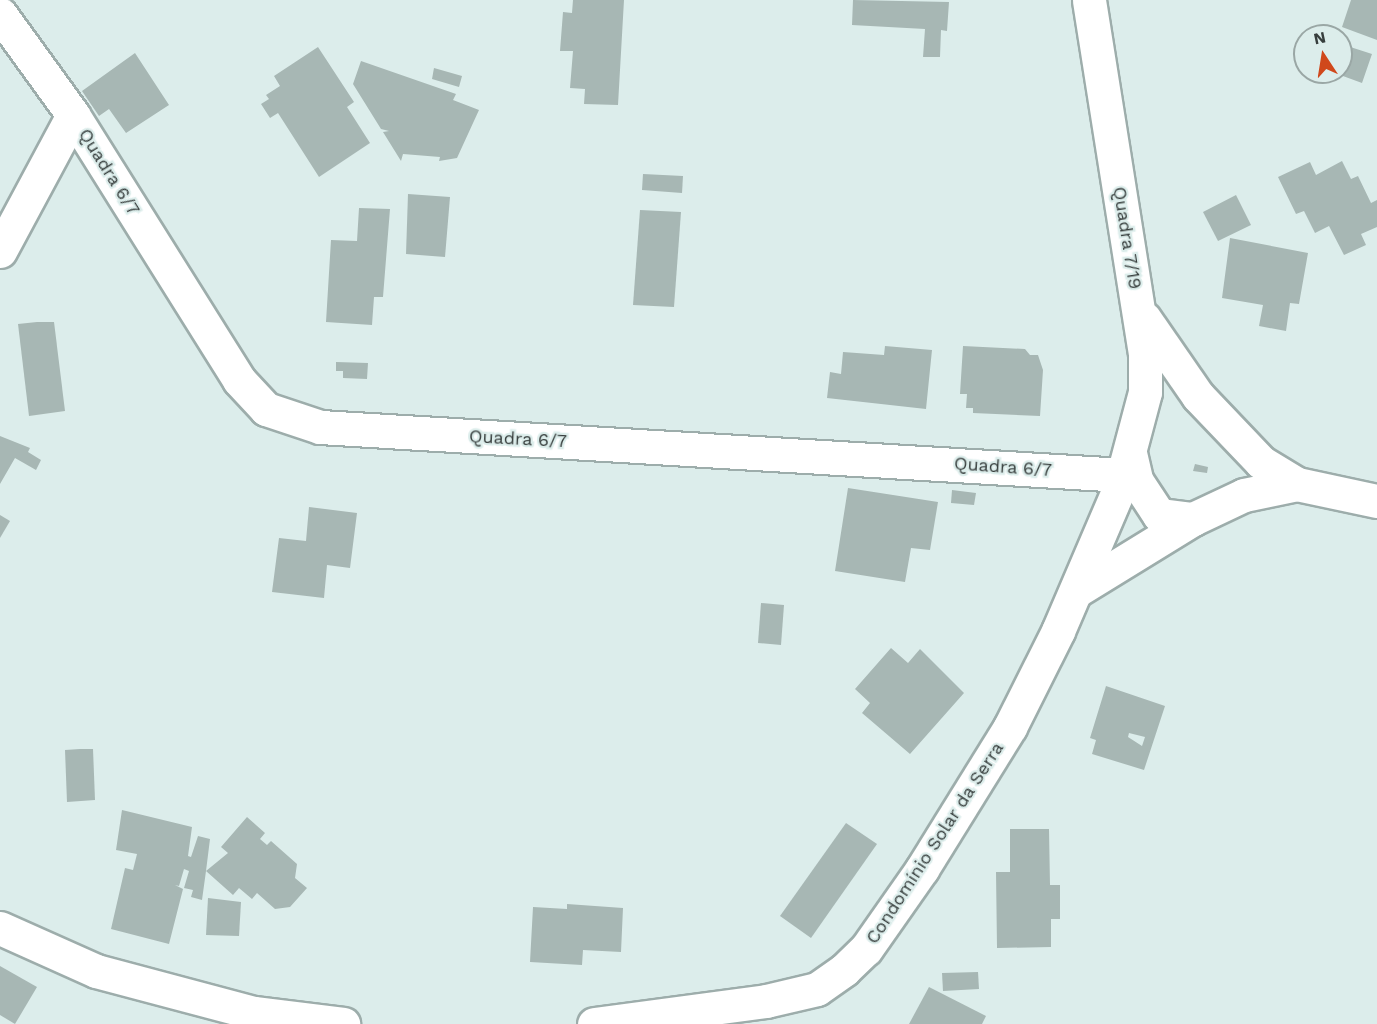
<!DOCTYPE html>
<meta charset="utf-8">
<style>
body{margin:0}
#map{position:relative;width:1377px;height:1024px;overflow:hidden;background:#dcedeb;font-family:"Work Sans",sans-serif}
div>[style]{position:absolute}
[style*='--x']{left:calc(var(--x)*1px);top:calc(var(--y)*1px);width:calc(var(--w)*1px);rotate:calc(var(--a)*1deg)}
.building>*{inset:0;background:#a7b7b4}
.roads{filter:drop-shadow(2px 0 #9dadab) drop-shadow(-2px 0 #9dadab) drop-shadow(0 2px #9dadab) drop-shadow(0 -2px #9dadab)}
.street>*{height:33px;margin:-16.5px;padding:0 16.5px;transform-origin:16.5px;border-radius:16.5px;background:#fff}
span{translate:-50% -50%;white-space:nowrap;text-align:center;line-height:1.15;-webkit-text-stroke:4.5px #dcedeb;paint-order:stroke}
.street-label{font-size:18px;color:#373e3d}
.north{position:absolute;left:1293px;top:24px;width:60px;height:60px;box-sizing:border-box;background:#dcedeb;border:2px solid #9aa7a5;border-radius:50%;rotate:348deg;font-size:16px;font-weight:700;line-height:24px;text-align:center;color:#373e3d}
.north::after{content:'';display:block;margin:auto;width:21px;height:27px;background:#d0481b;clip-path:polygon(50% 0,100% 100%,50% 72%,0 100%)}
</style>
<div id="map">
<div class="building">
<div style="clip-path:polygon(573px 0,624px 0,618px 105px,584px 104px,585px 89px,570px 88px,573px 51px,560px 51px,563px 12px,572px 13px)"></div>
<div style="clip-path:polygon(853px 0,949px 2px,947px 31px,941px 30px,940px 57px,923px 57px,925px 29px,852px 25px)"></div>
<div style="clip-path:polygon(1351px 0,1377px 0,1377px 40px,1342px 27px)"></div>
<div style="clip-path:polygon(1341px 44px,1372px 54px,1362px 83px,1332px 72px,1341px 72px)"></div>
<div style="clip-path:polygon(318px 47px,354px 102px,347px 107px,370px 143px,319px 177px,278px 113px,270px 118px,261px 104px,269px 99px,266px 95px,280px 86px,274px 76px)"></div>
<div style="clip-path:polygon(135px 53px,169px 105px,126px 133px,109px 109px,99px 116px,82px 91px)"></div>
<div style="clip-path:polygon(361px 61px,456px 94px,453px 100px,479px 110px,457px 158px,439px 161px,440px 157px,403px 154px,401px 161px,383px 132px,389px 131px,381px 129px,353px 84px)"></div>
<div style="clip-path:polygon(434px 68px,462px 76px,459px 87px,432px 79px)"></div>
<div style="clip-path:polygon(1342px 161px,1351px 179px,1358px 176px,1371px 203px,1377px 200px,1377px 227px,1361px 234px,1366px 245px,1344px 255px,1329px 226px,1315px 233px,1304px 211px,1296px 214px,1278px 177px,1310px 162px,1316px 175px)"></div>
<div style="clip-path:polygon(643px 174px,683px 176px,682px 193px,642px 190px)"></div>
<div style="clip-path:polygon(408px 194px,450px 197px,445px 257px,406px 254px)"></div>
<div style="clip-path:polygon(1236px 195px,1251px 225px,1218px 241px,1203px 212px)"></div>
<div style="clip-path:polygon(359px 208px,390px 209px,383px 297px,374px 297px,372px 325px,326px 322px,331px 240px,357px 241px)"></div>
<div style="clip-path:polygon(640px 210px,681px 212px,674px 307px,633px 305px)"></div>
<div style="clip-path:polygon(1230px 238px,1308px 253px,1299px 304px,1290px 303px,1286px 331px,1259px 326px,1263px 305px,1222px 298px)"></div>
<div style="clip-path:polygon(37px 322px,54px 322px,65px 411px,29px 416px,18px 324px)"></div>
<div style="clip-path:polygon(885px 346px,932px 350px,926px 409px,827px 398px,830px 372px,841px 374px,843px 352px,884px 355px)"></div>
<div style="clip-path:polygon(963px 346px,1025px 349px,1030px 355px,1038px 355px,1043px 370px,1040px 416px,973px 413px,973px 408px,966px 408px,967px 394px,960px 394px)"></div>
<div style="clip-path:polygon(336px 362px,368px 363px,367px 379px,343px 378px,343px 371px,336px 371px)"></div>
<div style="clip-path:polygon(0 436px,30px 448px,28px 452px,41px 460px,36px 470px,15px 458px,0 484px)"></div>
<div style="clip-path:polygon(1195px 464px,1208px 467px,1207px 473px,1193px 471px)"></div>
<div style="clip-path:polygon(848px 488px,938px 502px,930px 550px,911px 548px,905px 582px,835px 571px)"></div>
<div style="clip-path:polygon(952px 490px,976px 493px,974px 505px,951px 503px)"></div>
<div style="clip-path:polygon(309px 507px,357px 513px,350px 568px,327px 565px,324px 598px,272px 592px,279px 538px,306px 541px)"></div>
<div style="clip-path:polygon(0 515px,10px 521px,0 538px)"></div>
<div style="clip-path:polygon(761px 603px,784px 605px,781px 645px,758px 643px)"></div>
<div style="clip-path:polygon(891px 648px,908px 663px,920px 649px,964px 693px,910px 754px,862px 713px,870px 703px,855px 689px)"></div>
<div style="clip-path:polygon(evenodd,1106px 686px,1165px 706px,1144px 770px,1092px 754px,1096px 740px,1090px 738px,1106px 686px,1129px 733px,1145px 737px,1142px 746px,1128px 737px,1129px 733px)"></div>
<div style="clip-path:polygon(80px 749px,93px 749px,95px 800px,67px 802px,65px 750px)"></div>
<div style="clip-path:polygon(122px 810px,192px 827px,188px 856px,191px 857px,198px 836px,210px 839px,206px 871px,228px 853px,221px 847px,247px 817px,265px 833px,260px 839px,267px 845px,271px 841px,297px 864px,295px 878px,307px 888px,290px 907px,275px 909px,257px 893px,252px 899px,239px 888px,233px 895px,206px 871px,202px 900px,191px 897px,193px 890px,184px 888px,189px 871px,184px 869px,179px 886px,175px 885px,183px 889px,169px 944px,111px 929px,125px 868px,133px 870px,137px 854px,116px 850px)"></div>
<div style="clip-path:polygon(846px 823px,877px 844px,811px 938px,780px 916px)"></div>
<div style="clip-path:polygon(1010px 829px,1049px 829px,1050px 885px,1060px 885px,1060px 919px,1051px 919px,1051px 947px,997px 948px,996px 872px,1010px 872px)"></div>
<div style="clip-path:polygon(208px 898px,241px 902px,239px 936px,206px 935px)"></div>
<div style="clip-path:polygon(567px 904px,623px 908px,621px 952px,583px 950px,582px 965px,530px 962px,533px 907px,567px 909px)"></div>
<div style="clip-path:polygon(0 966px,37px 987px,15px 1024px,0 1015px)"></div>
<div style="clip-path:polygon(978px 972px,979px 989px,943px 991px,942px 973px)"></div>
<div style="clip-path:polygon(929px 987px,986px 1016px,982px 1024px,909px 1024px)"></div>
</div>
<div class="roads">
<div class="street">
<div style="--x:0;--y:14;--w:125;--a:54.1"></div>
<div style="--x:73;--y:115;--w:313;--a:57.9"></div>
<div style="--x:239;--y:380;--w:40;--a:47"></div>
<div style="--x:266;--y:409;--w:57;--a:18.4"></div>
<div style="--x:320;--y:427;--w:805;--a:3.42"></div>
<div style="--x:0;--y:251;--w:154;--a:-61.8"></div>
<div style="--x:1144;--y:318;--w:95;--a:55.3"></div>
<div style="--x:1198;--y:396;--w:91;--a:46.3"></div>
<div style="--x:1261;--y:462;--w:42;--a:31.4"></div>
<div style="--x:1297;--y:484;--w:82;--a:12"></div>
<div style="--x:1130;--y:453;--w:28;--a:77"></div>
<div style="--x:1136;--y:480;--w:42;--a:56.7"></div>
<div style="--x:1159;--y:515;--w:34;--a:7"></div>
<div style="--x:1076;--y:591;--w:137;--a:-31.6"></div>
<div style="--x:1193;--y:519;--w:56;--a:-25.2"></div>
<div style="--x:1244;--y:495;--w:54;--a:-11.7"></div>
<div style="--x:0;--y:928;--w:105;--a:24.1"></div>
<div style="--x:96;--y:971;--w:163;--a:14.9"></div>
<div style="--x:254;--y:1013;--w:90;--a:7"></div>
<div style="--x:594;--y:1024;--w:174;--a:-7.6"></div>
<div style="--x:766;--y:1001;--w:52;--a:-13.2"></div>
<div style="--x:817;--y:989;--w:33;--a:-35"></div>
<div style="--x:844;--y:970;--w:30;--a:-44"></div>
<div style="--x:866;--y:949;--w:98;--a:-55"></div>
<div style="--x:922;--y:869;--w:167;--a:-58.2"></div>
<div style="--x:1010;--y:727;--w:107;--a:-63.4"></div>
<div style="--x:1058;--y:631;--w:158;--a:-66.8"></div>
<div style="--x:1120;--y:486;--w:97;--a:-75.1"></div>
<div style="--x:1145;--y:392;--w:38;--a:-90"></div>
<div style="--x:1145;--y:354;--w:358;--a:-99"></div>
</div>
</div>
<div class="street-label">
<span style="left:109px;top:172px;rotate:58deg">Quadra 6/7</span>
<span style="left:1127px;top:238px;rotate:81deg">Quadra 7/19</span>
<span style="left:518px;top:439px;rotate:3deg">Quadra 6/7</span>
<span style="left:1003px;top:467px;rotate:4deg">Quadra 6/7</span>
<span style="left:935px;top:843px;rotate:-57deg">Condomínio Solar da Serra</span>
</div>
<div class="north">N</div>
</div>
